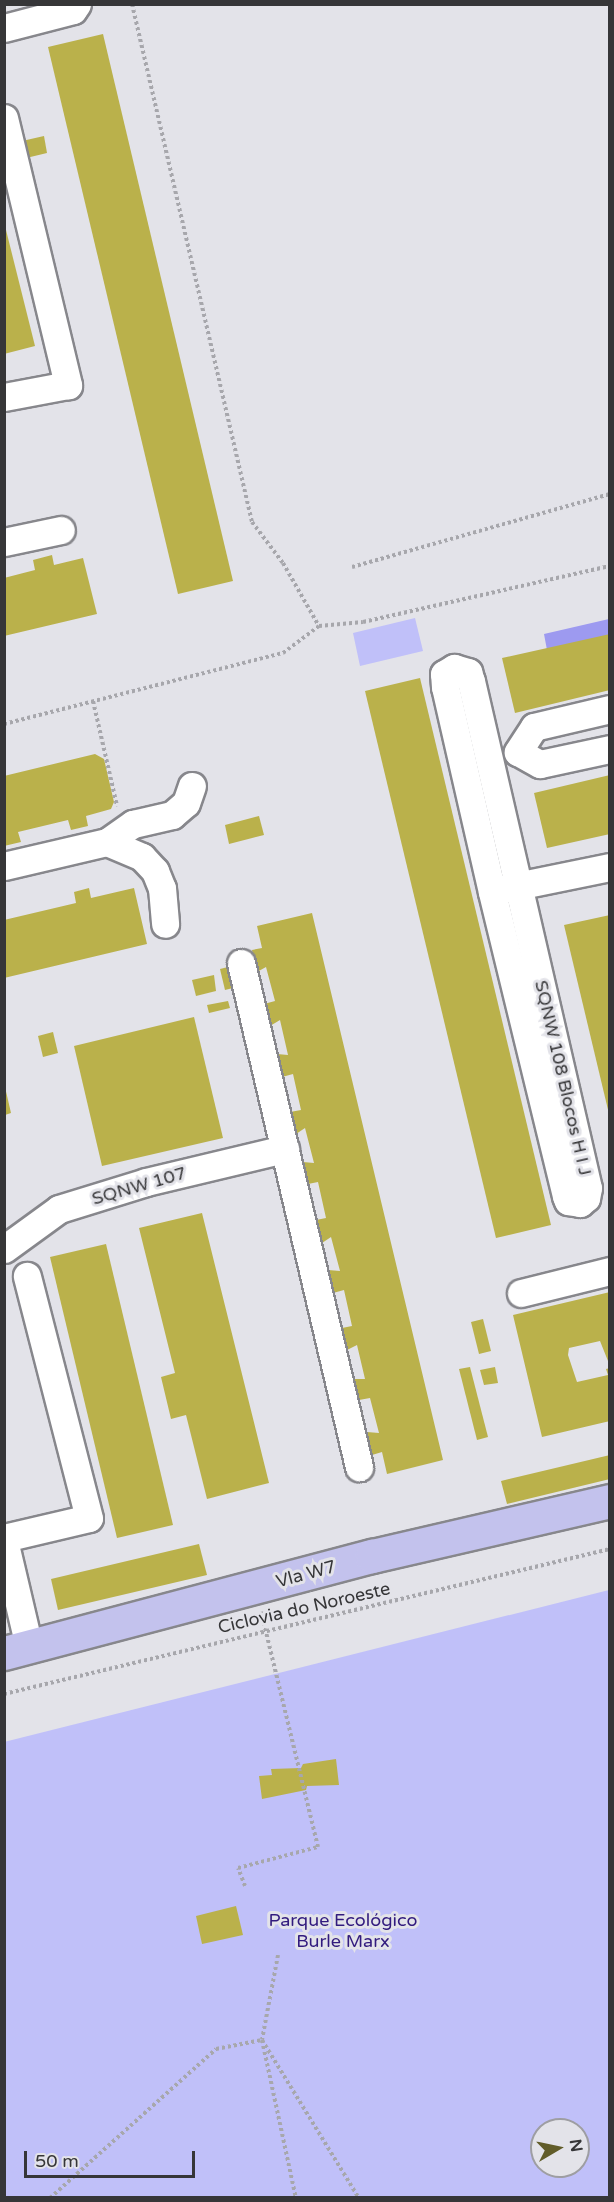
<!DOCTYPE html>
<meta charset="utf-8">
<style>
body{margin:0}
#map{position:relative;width:614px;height:2202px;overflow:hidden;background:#e3e3e9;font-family:"Varela Round",sans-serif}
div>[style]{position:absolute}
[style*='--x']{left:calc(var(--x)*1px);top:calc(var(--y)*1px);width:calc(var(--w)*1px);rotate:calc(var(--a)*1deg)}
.green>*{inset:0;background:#c0c0f9}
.water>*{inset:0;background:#9d9af0}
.building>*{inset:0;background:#bab14b}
.path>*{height:4px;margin-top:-2px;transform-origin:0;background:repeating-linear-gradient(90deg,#a7a7ac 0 3px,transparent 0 6px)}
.roads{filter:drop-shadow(2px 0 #87878c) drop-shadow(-2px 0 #87878c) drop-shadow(0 2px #87878c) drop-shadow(0 -2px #87878c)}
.minor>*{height:27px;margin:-13.5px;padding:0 13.5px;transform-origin:13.5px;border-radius:13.5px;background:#fff}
.major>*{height:33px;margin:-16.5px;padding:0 16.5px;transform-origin:16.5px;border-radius:16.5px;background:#c3c2ed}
span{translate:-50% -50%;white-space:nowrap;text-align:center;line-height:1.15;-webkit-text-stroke:6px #e3e3e9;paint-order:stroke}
.street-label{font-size:18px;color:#363638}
.park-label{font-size:18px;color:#321b7e}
.frame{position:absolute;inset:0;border:6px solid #363638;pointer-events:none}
.north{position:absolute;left:530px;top:2118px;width:60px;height:60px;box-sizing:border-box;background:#e3e3e9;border:2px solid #9e9ea2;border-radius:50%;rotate:81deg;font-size:16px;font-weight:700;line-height:24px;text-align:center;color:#363638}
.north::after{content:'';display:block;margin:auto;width:21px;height:27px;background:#615c29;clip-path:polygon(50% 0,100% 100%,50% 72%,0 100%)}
.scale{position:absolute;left:24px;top:2151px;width:171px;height:27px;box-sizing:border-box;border:3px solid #363638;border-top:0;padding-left:8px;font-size:18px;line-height:21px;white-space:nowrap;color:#363638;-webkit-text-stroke:4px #e3e3e9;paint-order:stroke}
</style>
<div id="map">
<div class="green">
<div style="clip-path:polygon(415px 618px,423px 651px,360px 666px,353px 633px)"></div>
<div style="clip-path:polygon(evenodd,609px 1590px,609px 2197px,5px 2197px,4px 1742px,609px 1590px,542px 2130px,578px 2130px,578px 2166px,542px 2166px,542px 2130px)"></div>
</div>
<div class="water">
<div style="clip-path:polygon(609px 619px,609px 635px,547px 650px,544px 634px)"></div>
</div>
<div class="building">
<div style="clip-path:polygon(103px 34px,233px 581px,178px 594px,48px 47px)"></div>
<div style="clip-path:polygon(44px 136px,47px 153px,22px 159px,22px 141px)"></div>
<div style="clip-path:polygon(4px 222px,35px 346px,4px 354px)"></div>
<div style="clip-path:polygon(52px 555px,54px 565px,83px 558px,97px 614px,4px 636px,4px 578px,35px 570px,33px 560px)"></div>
<div style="clip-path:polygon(610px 634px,610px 690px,515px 713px,502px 658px)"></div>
<div style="clip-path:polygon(420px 678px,551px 1225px,496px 1238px,365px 691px)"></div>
<div style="clip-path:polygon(95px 754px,104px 759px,114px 802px,111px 809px,86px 816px,88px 826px,71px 830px,68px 820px,18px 832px,21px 842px,4px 846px,4px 776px)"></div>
<div style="clip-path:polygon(610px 775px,610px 834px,547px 848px,534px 793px)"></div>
<div style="clip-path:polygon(259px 816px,264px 835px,229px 844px,225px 825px)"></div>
<div style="clip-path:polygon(89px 888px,91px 898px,134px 888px,147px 944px,4px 978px,4px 920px,76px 903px,74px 892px)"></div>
<div style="clip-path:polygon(312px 913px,443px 1460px,387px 1474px,382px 1452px,372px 1455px,367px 1432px,379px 1433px,370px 1398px,359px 1400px,354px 1379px,365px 1379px,357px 1345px,347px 1350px,342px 1328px,352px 1326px,344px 1290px,333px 1293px,328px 1270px,340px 1271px,331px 1237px,322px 1243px,316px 1220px,326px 1218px,318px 1182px,308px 1184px,303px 1162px,314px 1163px,305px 1128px,296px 1134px,290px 1112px,301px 1110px,293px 1074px,282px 1077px,277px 1054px,288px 1055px,280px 1020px,270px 1026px,264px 1004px,275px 1001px,266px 967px,257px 972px,252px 950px,262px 948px,257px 926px)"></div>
<div style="clip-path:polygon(610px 915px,610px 1114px,609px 1114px,564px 925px)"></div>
<div style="clip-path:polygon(236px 965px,241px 986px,225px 990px,220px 969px)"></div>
<div style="clip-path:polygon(214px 975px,216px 991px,196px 996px,192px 980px)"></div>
<div style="clip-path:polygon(228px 1001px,230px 1008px,209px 1013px,207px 1005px)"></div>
<div style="clip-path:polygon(194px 1017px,223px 1138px,102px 1166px,74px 1046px)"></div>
<div style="clip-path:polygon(53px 1032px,58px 1053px,43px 1057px,38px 1036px)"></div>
<div style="clip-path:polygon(5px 1087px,11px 1113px,5px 1115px)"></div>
<div style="clip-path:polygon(202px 1213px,269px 1483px,207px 1499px,186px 1415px,171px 1419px,161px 1377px,175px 1373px,139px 1228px)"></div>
<div style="clip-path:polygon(106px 1244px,173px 1525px,117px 1538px,50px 1257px)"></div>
<div style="clip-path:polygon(610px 1292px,610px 1366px,600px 1341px,569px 1348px,568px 1355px,577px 1382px,608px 1375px,606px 1369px,610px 1368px,610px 1421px,542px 1437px,513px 1315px)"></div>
<div style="clip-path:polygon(483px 1319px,491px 1351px,479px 1354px,471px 1322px)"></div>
<div style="clip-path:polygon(470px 1367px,488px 1437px,477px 1440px,459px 1369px)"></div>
<div style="clip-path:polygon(495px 1367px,498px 1383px,484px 1385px,480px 1370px)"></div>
<div style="clip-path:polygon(610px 1455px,610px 1479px,507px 1504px,501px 1481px)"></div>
<div style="clip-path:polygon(199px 1544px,207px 1575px,58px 1610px,51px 1579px)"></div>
<div style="clip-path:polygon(336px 1759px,339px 1785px,307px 1786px,306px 1790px,262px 1799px,259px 1776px,272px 1775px,271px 1769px,301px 1768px,303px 1764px)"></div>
<div style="clip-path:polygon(236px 1906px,243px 1935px,202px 1944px,196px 1916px)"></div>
</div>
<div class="path">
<div style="--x:132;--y:4;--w:532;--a:76.96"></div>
<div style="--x:252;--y:522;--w:51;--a:52.9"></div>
<div style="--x:283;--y:563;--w:73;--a:60.3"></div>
<div style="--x:352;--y:567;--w:268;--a:-15.8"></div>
<div style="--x:93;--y:701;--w:108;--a:77.1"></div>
<div style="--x:4;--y:724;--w:288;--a:-14.3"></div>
<div style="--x:283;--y:653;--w:45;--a:-36.9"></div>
<div style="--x:319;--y:626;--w:44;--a:-5.2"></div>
<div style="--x:363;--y:622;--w:253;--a:-12.8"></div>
<div style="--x:4;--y:1694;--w:623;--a:-13.46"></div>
<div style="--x:245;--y:1886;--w:19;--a:-111"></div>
<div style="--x:238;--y:1868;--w:83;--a:-14.7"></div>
<div style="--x:318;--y:1847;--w:242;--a:-103.6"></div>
<div style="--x:278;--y:1955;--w:86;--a:100.7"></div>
<div style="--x:262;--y:2040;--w:162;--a:77.9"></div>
<div style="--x:50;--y:2198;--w:223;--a:-41.9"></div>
<div style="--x:216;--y:2049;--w:47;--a:-11.1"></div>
<div style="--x:262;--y:2040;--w:185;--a:58.5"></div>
</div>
<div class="roads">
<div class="minor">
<div style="--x:4;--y:28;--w:71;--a:-14.6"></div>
<div style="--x:73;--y:10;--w:7;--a:-56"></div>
<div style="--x:4;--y:118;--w:275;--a:76.5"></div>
<div style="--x:68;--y:385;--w:65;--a:169.4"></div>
<div style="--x:4;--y:542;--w:58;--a:-11.9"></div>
<div style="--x:454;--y:668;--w:15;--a:16"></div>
<div style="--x:468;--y:672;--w:9;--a:72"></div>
<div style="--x:471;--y:681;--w:520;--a:77.01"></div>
<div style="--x:588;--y:1188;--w:10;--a:101"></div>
<div style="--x:586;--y:1198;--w:8;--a:140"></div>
<div style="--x:580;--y:1203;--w:12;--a:-171"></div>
<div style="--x:568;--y:1201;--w:5;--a:-112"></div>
<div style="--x:566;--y:1196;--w:313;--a:-103.7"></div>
<div style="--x:492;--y:892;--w:210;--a:-102.9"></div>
<div style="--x:445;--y:687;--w:13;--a:-94"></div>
<div style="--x:444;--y:674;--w:12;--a:-31"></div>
<div style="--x:610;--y:709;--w:78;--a:166.7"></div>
<div style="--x:534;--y:727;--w:30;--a:123"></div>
<div style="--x:518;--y:752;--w:25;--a:29"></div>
<div style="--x:540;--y:764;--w:72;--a:-12.1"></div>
<div style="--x:107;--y:842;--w:38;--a:23"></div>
<div style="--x:142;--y:857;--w:19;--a:47"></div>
<div style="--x:155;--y:871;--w:18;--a:68"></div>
<div style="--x:162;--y:888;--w:36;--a:85"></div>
<div style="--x:4;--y:866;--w:106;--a:-13.1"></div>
<div style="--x:107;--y:842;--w:32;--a:-35"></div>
<div style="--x:133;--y:824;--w:40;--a:-13"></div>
<div style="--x:172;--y:815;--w:18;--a:-41"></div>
<div style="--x:186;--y:803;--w:18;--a:-71"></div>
<div style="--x:502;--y:889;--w:110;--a:-11.5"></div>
<div style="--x:241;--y:963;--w:518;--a:76.82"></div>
<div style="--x:4;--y:1249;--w:68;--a:-36"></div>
<div style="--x:59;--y:1209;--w:91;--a:-17.2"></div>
<div style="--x:146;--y:1182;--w:143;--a:-13.4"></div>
<div style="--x:521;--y:1293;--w:92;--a:-13.9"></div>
<div style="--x:4;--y:1538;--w:87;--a:-13.2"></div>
<div style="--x:89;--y:1518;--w:250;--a:-104.4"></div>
<div style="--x:4;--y:1540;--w:110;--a:76.8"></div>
</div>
<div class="major">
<div style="--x:4;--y:1653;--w:381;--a:-14.8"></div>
<div style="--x:372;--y:1556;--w:244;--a:-13"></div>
</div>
</div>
<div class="street-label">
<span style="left:563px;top:1078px;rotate:77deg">SQNW 108 Blocos H I J</span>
<span style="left:139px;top:1186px;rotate:-16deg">SQNW 107</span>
<span style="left:306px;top:1574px;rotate:-15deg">Vla W7</span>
<span style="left:304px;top:1608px;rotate:-13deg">Ciclovia do Noroeste</span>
</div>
<div class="park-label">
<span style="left:343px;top:1931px">Parque Ecológico<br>Burle Marx</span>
</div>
<div class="frame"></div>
<div class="north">N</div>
<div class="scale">50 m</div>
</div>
